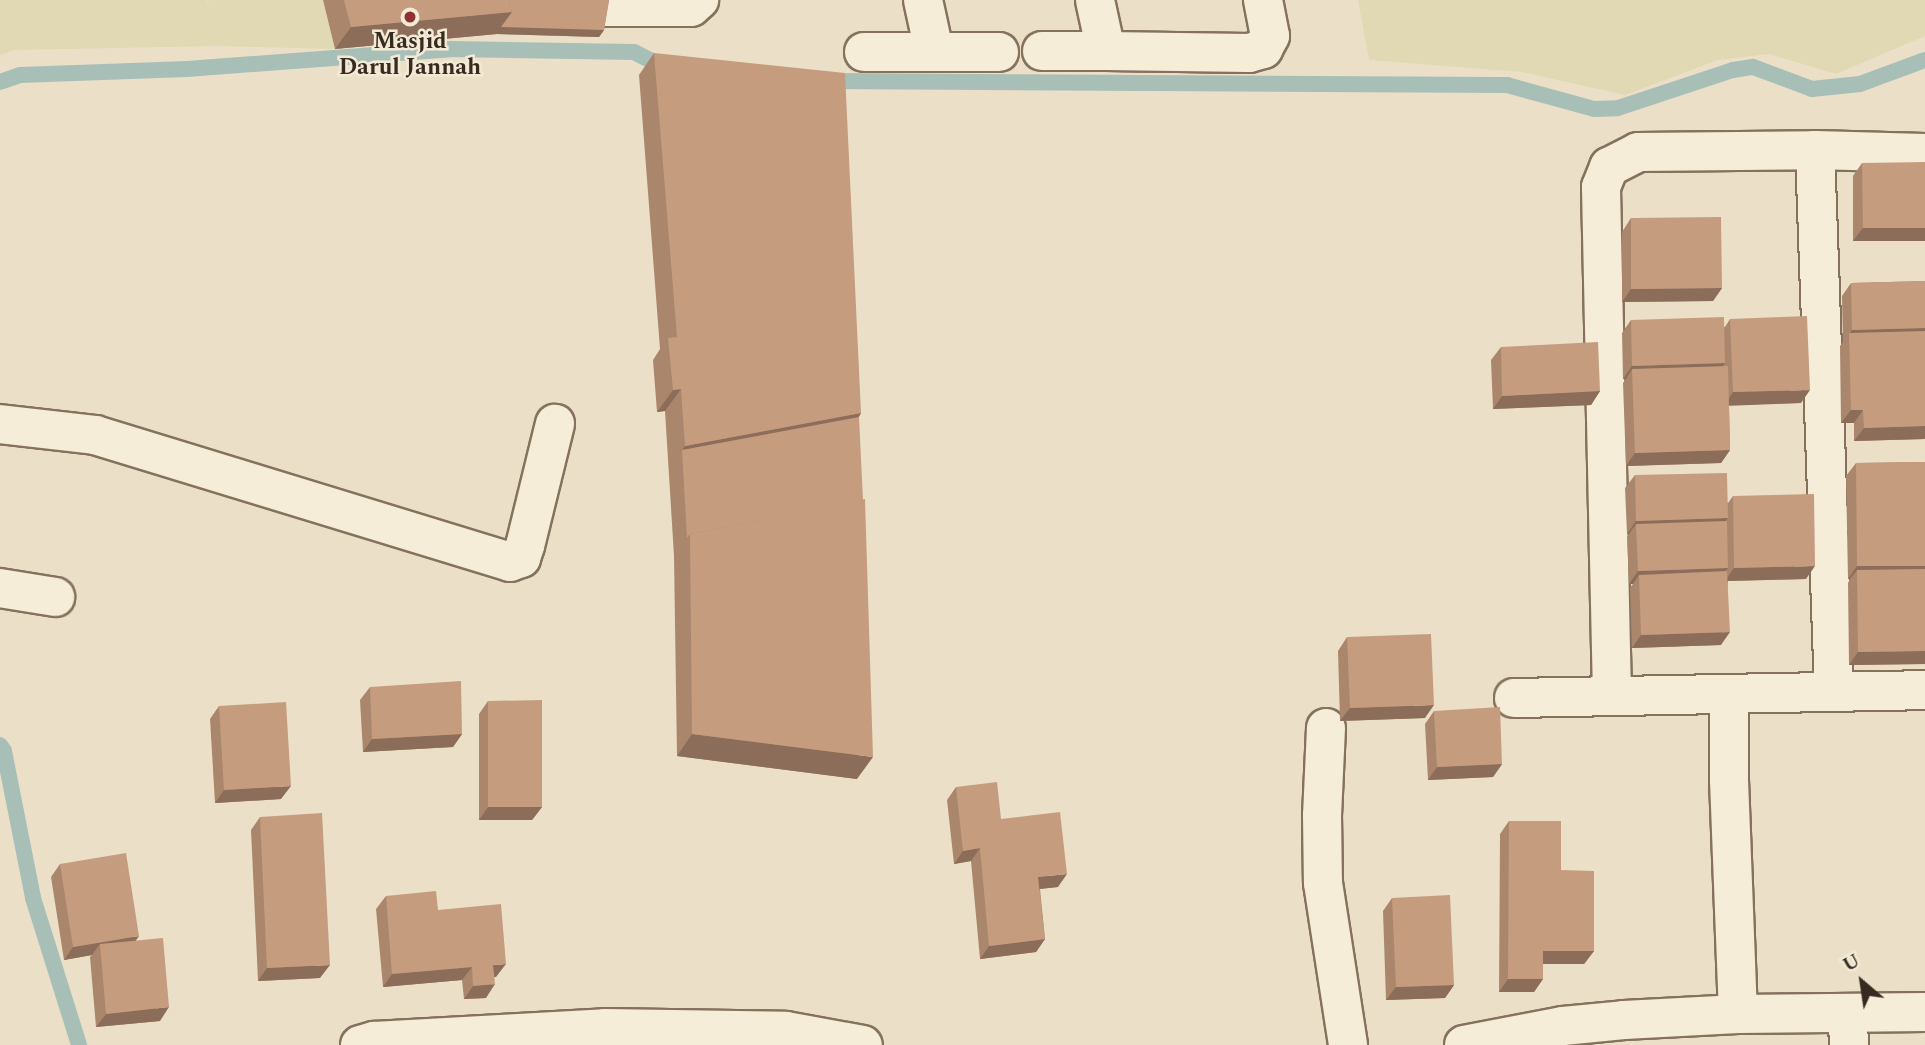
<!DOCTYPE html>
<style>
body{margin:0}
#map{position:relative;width:1925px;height:1045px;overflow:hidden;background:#ebe0c7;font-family:Spectral,serif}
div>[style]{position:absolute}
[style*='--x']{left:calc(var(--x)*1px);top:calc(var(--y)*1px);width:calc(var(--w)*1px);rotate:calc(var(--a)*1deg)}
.farmland>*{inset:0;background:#e0d9b4}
.stream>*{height:16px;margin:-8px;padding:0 8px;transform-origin:8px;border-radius:8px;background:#a8bfb8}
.roads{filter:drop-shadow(2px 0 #85725d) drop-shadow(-2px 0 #85725d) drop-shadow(0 2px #85725d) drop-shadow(0 -2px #85725d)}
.street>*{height:38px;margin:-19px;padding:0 19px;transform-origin:19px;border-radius:19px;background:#f6edd9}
.wall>*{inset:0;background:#aa866d}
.shaded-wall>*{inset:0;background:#8b6d59}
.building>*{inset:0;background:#c69c7f}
.dots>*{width:19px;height:19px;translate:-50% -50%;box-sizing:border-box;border:4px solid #f3ead6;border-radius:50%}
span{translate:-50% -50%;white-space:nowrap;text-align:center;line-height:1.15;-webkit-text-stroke:5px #f3ead6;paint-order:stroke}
.poi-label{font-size:23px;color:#372b20;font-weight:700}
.north{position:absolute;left:1827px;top:947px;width:70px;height:70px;-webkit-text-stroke:5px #f3ead6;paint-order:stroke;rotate:331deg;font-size:19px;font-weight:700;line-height:28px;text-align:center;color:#372b20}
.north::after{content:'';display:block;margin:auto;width:24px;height:32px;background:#372b20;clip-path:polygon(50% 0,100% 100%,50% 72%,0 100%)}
</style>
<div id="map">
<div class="farmland">
<div style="clip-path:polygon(0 0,206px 0,209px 10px,207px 0,323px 0,335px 49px,219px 46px,15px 50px,0 55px)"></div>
<div style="clip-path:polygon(1358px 0,1925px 0,1925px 36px,1836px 74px,1769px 54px,1718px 60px,1625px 95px,1522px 72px,1369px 60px)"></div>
</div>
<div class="stream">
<div style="--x:825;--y:81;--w:682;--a:0.34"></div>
<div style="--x:1507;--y:85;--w:90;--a:15.4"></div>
<div style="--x:1594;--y:109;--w:24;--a:-2"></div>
<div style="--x:1618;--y:108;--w:121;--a:-18.3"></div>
<div style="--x:1733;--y:70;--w:20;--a:-9"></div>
<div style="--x:1753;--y:67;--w:63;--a:20.4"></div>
<div style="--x:1812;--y:89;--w:48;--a:-5.9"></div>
<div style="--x:1860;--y:84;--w:69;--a:-20.3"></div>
<div style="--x:0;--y:82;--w:21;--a:-19"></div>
<div style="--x:20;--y:75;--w:167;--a:-2.1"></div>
<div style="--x:187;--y:69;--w:264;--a:-4.3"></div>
<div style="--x:450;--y:49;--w:184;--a:0.9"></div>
<div style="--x:634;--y:52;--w:38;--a:27"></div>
<div style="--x:0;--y:745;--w:7;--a:56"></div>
<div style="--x:4;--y:751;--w:150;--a:78.8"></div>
<div style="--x:33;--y:898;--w:154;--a:72.6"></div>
</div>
<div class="roads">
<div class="street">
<div style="--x:526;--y:0;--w:17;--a:25"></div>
<div style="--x:541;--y:7;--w:150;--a:0"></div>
<div style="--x:691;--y:7;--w:11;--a:-41"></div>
<div style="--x:923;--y:0;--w:52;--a:77.8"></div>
<div style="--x:1042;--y:51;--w:64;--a:0"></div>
<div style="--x:1106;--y:51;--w:52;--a:-102.2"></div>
<div style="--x:1106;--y:51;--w:143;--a:0.8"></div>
<div style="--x:1249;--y:53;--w:15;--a:-16"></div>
<div style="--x:1263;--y:49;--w:15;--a:-62"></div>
<div style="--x:1270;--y:36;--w:37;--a:-101"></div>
<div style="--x:864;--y:52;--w:135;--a:0"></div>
<div style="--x:1815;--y:150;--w:542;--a:87.99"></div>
<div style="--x:0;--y:424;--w:96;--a:6.6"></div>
<div style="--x:95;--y:435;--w:434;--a:17"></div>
<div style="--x:510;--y:562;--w:12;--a:-20"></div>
<div style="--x:521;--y:558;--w:13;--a:-72"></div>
<div style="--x:525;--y:546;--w:126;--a:-76.2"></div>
<div style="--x:0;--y:588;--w:56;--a:9.3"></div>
<div style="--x:1729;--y:694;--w:86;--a:90"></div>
<div style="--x:1729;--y:780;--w:234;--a:87.8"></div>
<div style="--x:1612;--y:696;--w:509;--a:-91.24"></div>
<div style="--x:1601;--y:187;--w:22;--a:-68"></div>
<div style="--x:1609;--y:167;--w:33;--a:-27"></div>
<div style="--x:1638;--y:152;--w:177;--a:-0.6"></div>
<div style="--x:1815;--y:150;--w:110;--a:1.6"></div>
<div style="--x:1514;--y:698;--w:411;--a:-1.1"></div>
<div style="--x:1326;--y:728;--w:87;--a:92.6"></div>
<div style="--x:1322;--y:815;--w:68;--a:89.2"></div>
<div style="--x:1323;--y:883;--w:164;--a:81.2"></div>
<div style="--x:1847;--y:1013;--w:32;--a:86"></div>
<div style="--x:360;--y:1045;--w:15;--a:-16"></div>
<div style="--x:374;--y:1041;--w:231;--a:-3.2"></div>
<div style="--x:605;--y:1028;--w:181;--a:0.9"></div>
<div style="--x:786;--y:1031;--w:78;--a:10.3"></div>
<div style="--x:1464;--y:1045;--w:101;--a:-10.9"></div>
<div style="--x:1563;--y:1026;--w:61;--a:-5.6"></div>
<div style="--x:1624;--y:1020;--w:114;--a:-3"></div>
<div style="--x:1738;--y:1014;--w:187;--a:-0.6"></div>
</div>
</div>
<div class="wall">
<div style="clip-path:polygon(323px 0,609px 0,604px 30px,599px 37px,497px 34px,335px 49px)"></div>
<div style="clip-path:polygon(654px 53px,861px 413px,859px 417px,857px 779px,677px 756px,674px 556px,665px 411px,657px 412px,653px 360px,660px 349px,639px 75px)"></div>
<div style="clip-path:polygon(1862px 163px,1925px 241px,1853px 241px,1853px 176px)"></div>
<div style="clip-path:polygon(1631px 218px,1722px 288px,1713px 301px,1622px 302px,1622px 232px)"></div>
<div style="clip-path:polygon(1925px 281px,1925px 439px,1854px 441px,1854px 423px,1841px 423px,1840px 346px,1843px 342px,1842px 296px,1851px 283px)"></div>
<div style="clip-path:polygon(1730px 319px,1801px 403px,1729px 405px,1730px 450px,1721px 463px,1626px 466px,1623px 383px,1626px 379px,1623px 379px,1622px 333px,1631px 320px,1725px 327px)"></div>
<div style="clip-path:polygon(1501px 347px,1600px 391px,1591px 405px,1493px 409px,1491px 360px)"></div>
<div style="clip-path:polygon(1925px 462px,1925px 664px,1849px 665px,1848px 583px,1850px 579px,1848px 579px,1846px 476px,1856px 463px)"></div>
<div style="clip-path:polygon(1635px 475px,1728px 503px,1733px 496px,1806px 579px,1728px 581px,1721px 645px,1632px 648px,1630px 588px,1633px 584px,1629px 584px,1627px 537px,1629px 534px,1627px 534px,1625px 488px)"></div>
<div style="clip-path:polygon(1347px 637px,1425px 718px,1340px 721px,1338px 651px)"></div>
<div style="clip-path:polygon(370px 687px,462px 734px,453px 747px,363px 752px,360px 700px)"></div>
<div style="clip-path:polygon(488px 701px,542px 807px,532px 820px,479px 820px,479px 714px)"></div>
<div style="clip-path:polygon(219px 706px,281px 799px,215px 803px,210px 719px)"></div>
<div style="clip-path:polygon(1434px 711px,1502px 764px,1493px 777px,1428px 780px,1425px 724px)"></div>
<div style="clip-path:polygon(956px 787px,1001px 819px,1058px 887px,1040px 889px,1045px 939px,1036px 952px,980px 959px,971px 861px,954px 864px,947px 800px)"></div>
<div style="clip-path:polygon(260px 817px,320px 978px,258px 981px,251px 830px)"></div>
<div style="clip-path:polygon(1509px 821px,1561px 870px,1594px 951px,1584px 964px,1543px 964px,1543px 979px,1534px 992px,1499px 992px,1500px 834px)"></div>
<div style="clip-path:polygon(60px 864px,135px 940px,160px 1021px,96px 1027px,90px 957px,92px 955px,64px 960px,51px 877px)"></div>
<div style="clip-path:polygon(386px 896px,438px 910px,496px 977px,494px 977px,486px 998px,464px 999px,462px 980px,383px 987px,376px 909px)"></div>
<div style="clip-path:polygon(1392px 898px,1454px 985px,1445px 998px,1386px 1000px,1383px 911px)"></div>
</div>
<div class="shaded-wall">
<div style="clip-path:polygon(512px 12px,604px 30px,599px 37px,497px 34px,335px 49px,351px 27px)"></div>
<div style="clip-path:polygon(1863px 228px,1925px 228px,1925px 241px,1853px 241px)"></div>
<div style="clip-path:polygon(1722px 288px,1713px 301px,1622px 302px,1631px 289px)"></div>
<div style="clip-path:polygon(1925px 328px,1925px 341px,1849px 335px,1852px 330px)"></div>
<div style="clip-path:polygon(1725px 363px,1716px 376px,1632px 369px,1626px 379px,1623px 379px,1632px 366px)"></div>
<div style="clip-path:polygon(681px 389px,665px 411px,657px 412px,673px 390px)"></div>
<div style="clip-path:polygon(1810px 390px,1801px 403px,1724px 406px,1733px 392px)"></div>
<div style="clip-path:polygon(1600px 391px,1591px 405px,1493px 409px,1502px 396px)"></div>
<div style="clip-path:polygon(1851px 410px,1863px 410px,1854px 423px,1841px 423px)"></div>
<div style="clip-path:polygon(861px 413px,846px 435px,682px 450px,669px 468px,685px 446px)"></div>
<div style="clip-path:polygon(1925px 426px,1925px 439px,1854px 441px,1864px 428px)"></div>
<div style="clip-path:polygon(1730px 450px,1721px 463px,1626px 466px,1635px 453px)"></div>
<div style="clip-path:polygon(1728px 518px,1719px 531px,1636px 524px,1629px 534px,1627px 534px,1636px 521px)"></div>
<div style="clip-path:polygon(1815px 566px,1806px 579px,1725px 581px,1734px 568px)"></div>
<div style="clip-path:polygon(1857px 566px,1925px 566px,1925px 579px,1857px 570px,1850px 579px,1848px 579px)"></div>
<div style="clip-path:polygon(1728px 568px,1718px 581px,1639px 575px,1633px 584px,1629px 584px,1638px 571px)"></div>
<div style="clip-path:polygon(1730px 632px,1721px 645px,1632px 648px,1641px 635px)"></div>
<div style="clip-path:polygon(1925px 651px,1925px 664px,1849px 665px,1858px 652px)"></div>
<div style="clip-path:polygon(1434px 705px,1425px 718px,1340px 721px,1350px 708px)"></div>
<div style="clip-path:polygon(462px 734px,453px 747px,363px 752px,372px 739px)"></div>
<div style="clip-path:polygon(692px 734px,873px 757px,857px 779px,677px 756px)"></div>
<div style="clip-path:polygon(1502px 764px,1493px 777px,1428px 780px,1437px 767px)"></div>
<div style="clip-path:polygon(291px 786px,281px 799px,215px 803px,224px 790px)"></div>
<div style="clip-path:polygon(488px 807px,542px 807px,532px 820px,479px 820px)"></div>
<div style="clip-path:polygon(980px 848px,971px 861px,954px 864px,963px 851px)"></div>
<div style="clip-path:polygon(1067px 874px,1058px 887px,1029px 890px,1038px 877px)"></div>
<div style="clip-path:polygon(139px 936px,130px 949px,100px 944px,92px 955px,64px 960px,73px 947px)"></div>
<div style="clip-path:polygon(1045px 939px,1036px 952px,980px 959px,989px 946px)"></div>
<div style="clip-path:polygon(1543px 951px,1594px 951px,1584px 964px,1534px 964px)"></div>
<div style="clip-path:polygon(506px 964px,496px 977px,484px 978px,493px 965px)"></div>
<div style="clip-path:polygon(330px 965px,320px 978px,258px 981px,267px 968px)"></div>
<div style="clip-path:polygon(472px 967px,462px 980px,383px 987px,392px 974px)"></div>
<div style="clip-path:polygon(1508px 979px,1543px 979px,1534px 992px,1499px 992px)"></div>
<div style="clip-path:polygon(495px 984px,486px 998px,464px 999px,473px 986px)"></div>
<div style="clip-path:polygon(1454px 985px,1445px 998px,1386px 1000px,1396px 987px)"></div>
<div style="clip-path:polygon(169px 1007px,160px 1021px,96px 1027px,106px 1014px)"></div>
</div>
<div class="building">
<div style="clip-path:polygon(344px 0,509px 0,512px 12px,351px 27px)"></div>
<div style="clip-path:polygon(509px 0,609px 0,604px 30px,501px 27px,512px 12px)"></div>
<div style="clip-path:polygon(654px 53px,845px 73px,861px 413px,685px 446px,681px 389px,673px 390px,668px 338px,677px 337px)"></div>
<div style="clip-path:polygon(1925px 162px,1925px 228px,1863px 228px,1862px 163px)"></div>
<div style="clip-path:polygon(1721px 217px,1722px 288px,1631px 289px,1631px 218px)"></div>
<div style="clip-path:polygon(1925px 281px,1925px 328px,1852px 330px,1851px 283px)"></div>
<div style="clip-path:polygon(1807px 316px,1810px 390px,1733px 392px,1730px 319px)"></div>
<div style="clip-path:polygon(1724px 317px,1725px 363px,1632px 366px,1631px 320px)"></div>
<div style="clip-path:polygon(1925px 331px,1925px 426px,1864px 428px,1863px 410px,1851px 410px,1849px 333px)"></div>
<div style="clip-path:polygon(1598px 342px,1600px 391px,1502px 396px,1501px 347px)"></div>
<div style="clip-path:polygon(1728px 366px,1730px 450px,1635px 453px,1632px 369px)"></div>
<div style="clip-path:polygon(859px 417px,863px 500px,690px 534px,687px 538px,682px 450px)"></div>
<div style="clip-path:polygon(1925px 462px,1925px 566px,1857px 566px,1856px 463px)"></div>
<div style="clip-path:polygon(1727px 473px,1728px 518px,1636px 521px,1635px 475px)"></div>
<div style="clip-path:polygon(1814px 494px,1815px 566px,1734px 568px,1733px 496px)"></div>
<div style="clip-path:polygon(865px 499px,873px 757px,692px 734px,690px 534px)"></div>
<div style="clip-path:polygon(1727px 521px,1728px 568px,1638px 571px,1636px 524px)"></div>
<div style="clip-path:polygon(1925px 569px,1925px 651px,1858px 652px,1857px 570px)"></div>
<div style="clip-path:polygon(1727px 571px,1730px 632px,1641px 635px,1639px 575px)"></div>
<div style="clip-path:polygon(1431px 634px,1434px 705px,1350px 708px,1347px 637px)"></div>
<div style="clip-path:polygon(461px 681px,462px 734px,372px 739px,370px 687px)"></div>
<div style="clip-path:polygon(542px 700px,542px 807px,488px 807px,488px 701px)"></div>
<div style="clip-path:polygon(286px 702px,291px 786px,224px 790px,219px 706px)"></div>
<div style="clip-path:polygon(1500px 707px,1502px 764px,1437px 767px,1434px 711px)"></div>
<div style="clip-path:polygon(997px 782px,1001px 819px,1060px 812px,1067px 874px,1038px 877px,1045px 939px,989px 946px,980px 848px,963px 851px,956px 787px)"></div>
<div style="clip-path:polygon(322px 813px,330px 965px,267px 968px,260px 817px)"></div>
<div style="clip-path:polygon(1509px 821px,1561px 821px,1561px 870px,1594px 871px,1594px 951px,1543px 951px,1543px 979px,1508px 979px)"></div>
<div style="clip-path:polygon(126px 853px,139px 936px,73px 947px,60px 864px)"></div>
<div style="clip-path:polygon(436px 891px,438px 910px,501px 904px,506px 964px,493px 965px,495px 984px,473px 986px,472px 967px,392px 974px,386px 896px)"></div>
<div style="clip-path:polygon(1450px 895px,1454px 985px,1396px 987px,1392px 898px)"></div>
<div style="clip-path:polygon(163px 938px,169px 1007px,106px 1014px,100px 944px)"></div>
</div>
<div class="dots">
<div style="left:410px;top:17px;background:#903233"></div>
</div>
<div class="poi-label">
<span style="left:410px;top:55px">Masjid<br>Darul Jannah</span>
</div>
<div class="north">U</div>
</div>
